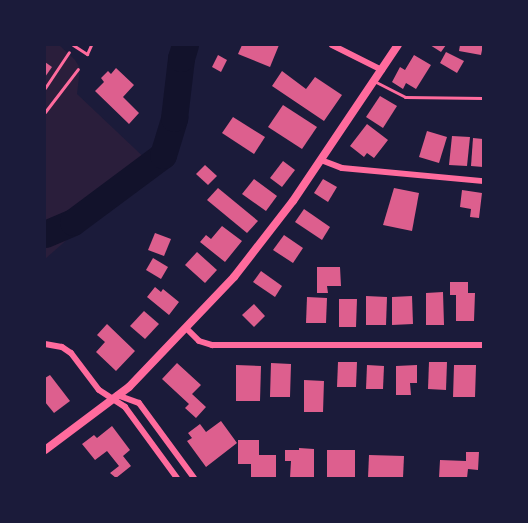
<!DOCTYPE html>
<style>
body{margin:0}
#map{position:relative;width:528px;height:523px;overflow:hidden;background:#1b1b3a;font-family:"Golos Text",sans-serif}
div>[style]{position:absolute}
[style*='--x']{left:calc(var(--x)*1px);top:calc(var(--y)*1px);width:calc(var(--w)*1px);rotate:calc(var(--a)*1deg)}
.green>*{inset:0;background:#2a1e3b}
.river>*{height:27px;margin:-13.5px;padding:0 13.5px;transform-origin:13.5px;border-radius:13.5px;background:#12122b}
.building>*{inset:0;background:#dd5f8e}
.path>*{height:3px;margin:-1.5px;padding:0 1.5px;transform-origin:1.5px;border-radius:1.5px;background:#ff6b9d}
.service>*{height:3px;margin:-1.5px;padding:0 1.5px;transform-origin:1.5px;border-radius:1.5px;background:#ff6b9d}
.minor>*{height:6px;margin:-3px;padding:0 3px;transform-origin:3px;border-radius:3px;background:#ff6b9d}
.tertiary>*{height:8px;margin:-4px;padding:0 4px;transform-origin:4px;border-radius:4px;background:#ff6b9d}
span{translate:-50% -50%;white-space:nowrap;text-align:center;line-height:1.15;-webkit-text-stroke:5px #1b1b3a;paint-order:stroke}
.frame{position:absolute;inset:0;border:46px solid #1b1b3a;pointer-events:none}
</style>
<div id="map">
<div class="green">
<div style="clip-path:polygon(45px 45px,59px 45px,75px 60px,80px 68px,77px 94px,152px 165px,45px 259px)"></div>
</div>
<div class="river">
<div style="--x:45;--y:234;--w:30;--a:-23"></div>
<div style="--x:73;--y:222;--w:112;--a:-36.7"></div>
<div style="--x:163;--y:155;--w:39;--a:-73"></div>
<div style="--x:174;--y:118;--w:60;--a:-83.3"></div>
<div style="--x:181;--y:58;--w:14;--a:-73"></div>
</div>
<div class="building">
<div style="clip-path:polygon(242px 45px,279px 45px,270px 67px,238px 54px)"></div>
<div style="clip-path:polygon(430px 45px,446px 45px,441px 52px)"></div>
<div style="clip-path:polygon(460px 45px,483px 45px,481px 55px,459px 51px)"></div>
<div style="clip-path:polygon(446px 52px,464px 61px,457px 73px,440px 63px)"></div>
<div style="clip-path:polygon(218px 55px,227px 60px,221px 72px,212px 67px)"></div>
<div style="clip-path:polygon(414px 55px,431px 65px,416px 89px,406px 83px,403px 89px,392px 82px,400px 67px,405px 70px)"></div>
<div style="clip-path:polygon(45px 62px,52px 67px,45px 77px)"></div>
<div style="clip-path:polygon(116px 68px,134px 85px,123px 97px,139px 113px,129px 124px,95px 91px,104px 82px,101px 78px,108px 71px,111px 74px)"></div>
<div style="clip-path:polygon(282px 71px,306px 89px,315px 77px,342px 95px,324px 121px,272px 86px)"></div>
<div style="clip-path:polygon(380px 96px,397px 106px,383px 128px,366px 117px)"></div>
<div style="clip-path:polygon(283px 105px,317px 127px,302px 149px,268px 127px)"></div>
<div style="clip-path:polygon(233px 117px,265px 137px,254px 154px,222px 133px)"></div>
<div style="clip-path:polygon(367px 124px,388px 140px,374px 158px,367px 153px,364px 157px,350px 146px)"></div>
<div style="clip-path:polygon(427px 131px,447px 137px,439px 163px,419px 157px)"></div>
<div style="clip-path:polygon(452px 136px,470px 137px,467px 166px,449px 165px)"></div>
<div style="clip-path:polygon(473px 138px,483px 139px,483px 167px,471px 166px)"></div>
<div style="clip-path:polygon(283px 161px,295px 170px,282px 187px,270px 178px)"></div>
<div style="clip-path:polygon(205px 165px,217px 176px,208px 185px,196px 174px)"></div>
<div style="clip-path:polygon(254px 179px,277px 196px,266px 211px,242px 194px)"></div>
<div style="clip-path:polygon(323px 179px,337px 187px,328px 202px,314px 193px)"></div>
<div style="clip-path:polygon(218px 188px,258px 221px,247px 233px,207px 200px)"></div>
<div style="clip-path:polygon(394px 188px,419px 193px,412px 231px,383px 225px)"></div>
<div style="clip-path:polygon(462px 190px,482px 193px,479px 218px,470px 217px,471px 209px,460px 207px)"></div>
<div style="clip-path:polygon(304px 209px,330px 227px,322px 240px,295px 222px)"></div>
<div style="clip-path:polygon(222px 226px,242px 241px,225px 262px,200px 242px,206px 235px,211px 239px)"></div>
<div style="clip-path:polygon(155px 233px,171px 239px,164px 256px,148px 250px)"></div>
<div style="clip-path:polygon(284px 235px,303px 248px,293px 263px,273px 250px)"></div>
<div style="clip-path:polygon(197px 252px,217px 270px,205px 283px,185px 265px)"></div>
<div style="clip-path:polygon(153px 258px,168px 267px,161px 279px,146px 270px)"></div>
<div style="clip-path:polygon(317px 267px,340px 267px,341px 286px,327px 286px,328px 293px,317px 293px)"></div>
<div style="clip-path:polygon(261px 271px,282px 286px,275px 297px,253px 282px)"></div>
<div style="clip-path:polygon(450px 282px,468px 282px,468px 293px,475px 293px,474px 321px,456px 321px,456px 295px,450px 295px)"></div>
<div style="clip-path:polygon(155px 287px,161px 292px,163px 289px,179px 302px,169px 315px,147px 297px)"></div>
<div style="clip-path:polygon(443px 292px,444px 325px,426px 325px,426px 293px)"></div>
<div style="clip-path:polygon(366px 296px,387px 297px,386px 325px,366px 325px)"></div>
<div style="clip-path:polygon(412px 296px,413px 324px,392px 325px,392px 297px)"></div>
<div style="clip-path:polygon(307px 297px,327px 298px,326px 323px,306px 323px)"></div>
<div style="clip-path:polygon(339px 299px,357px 299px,356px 327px,339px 327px)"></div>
<div style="clip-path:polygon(254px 304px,265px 316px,254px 327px,242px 315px)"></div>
<div style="clip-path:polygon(144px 311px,159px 324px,145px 339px,130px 326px)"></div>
<div style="clip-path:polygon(107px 324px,135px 351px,116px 371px,96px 352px,105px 342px,97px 335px)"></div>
<div style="clip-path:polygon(338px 362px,357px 362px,356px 387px,337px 387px)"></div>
<div style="clip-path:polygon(429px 362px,447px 362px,446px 390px,428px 389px)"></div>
<div style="clip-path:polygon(177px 363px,201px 385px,192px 394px,206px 407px,196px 418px,185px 408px,189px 404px,162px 379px)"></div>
<div style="clip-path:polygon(271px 363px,291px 364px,290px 397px,270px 397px)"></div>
<div style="clip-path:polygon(236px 365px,261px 366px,260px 401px,236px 401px)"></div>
<div style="clip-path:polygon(367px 365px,384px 366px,383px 389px,366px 389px)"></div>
<div style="clip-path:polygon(417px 365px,417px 383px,410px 383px,411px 395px,396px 395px,396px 366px)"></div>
<div style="clip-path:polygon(454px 365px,476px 365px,475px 397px,453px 397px)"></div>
<div style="clip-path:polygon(50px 375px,70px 401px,54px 413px,45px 402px,45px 378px)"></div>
<div style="clip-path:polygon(304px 380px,324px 381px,323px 412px,304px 412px)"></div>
<div style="clip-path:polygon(221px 421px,237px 443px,206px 467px,187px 441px,192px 438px,188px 433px,200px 424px,206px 432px)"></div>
<div style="clip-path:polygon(112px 426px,130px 450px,123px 456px,131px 466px,116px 478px,110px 473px,119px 466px,107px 451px,95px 460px,82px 444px,94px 435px,97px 438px)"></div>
<div style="clip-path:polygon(238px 440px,259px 440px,259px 455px,276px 455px,276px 478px,251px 478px,251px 464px,238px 464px)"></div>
<div style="clip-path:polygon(299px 448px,314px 449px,314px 478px,290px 478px,291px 461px,285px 461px,285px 450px,299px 450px)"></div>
<div style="clip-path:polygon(327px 450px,355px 450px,355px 478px,327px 478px)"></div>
<div style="clip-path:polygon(466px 452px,479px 452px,478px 470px,468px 469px,467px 478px,439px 478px,440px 460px,466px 461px)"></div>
<div style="clip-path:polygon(369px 455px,404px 456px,403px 478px,368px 478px)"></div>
</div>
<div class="path">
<div style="--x:45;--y:88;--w:43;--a:-56.3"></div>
<div style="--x:45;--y:112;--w:54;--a:-52.5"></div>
</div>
<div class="service">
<div style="--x:73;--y:45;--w:17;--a:33"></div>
<div style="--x:87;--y:54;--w:10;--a:-66"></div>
<div style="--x:376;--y:82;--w:33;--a:27"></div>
<div style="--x:405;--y:97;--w:78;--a:0.7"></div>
</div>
<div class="minor">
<div style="--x:332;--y:45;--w:56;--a:26.6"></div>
<div style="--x:321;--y:160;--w:22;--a:21"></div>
<div style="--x:342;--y:168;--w:142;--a:5.3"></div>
<div style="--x:186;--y:328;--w:18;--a:45"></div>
<div style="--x:199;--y:341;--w:14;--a:17"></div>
<div style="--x:212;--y:345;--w:271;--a:0"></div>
<div style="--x:45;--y:344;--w:17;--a:10"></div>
<div style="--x:62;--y:347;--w:11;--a:34"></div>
<div style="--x:71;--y:353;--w:46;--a:52.9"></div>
<div style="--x:99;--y:390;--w:31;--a:33"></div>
<div style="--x:125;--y:407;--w:88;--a:53.8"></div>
<div style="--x:117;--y:395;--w:23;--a:20"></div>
<div style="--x:139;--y:403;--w:93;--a:53.7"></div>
</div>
<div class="tertiary">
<div style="--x:45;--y:450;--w:105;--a:-36.9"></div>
<div style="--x:129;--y:387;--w:152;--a:-46.3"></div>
<div style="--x:234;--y:277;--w:96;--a:-52.2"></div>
<div style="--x:293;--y:201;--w:188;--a:-56.1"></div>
</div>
<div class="frame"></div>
</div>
